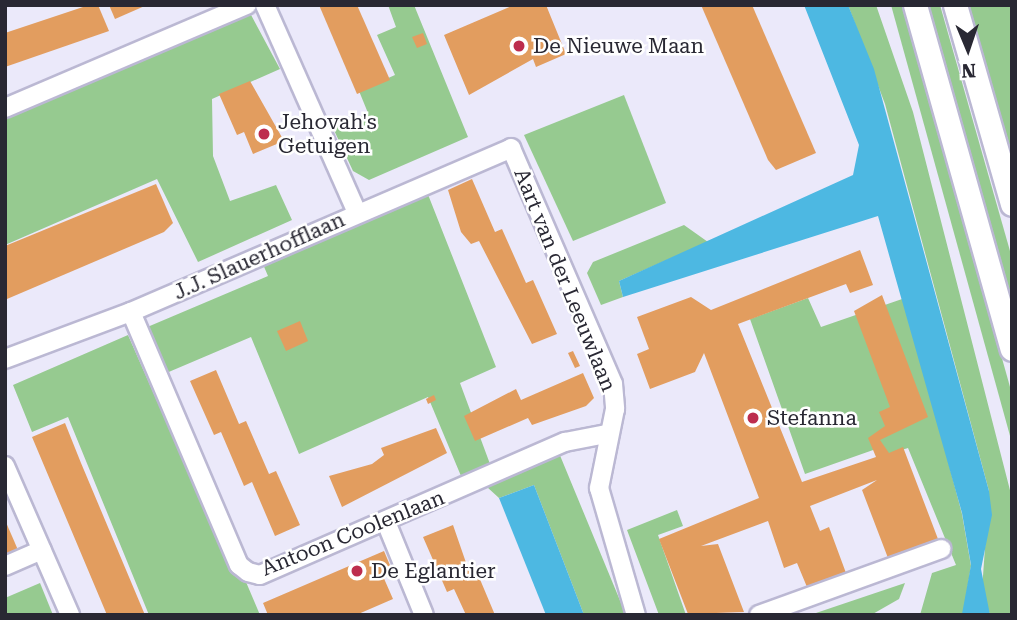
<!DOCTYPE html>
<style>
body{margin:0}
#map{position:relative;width:1017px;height:620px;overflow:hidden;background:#ebe9fa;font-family:"Roboto Serif",serif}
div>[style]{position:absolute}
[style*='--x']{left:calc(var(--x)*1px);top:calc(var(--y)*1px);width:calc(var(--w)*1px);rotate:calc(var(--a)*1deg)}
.green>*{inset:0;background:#96ca90}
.water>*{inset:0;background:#4db8e2}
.building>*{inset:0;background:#e29d5f}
.roads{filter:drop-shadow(2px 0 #bbb8d3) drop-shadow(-2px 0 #bbb8d3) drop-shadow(0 2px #bbb8d3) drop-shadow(0 -2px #bbb8d3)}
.minor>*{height:18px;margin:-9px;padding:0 9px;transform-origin:9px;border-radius:9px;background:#fff}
.major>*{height:23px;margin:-11.5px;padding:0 11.5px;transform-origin:11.5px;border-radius:11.5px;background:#fff}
.dots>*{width:19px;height:19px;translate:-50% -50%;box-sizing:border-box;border:4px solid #fff;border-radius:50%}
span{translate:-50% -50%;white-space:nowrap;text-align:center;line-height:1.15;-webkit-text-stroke:5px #fff;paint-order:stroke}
.poi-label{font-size:21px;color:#292833}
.left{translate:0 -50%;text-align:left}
.street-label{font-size:21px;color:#292833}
.frame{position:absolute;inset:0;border:7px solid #292833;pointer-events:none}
.north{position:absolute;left:933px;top:14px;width:70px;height:70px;-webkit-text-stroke:5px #fff;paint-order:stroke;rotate:178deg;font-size:19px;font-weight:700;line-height:28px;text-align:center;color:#292833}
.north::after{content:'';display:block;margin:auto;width:24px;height:32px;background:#292833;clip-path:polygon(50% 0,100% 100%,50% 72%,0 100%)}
</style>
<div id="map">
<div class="green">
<div style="clip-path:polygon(388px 5px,414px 5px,468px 137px,369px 180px,353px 171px,333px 128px,368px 113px,359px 91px,395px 75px,377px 35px,396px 27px)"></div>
<div style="clip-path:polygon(848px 5px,876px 5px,913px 112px,1012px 498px,1012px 615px,990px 615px,982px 590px,989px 491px,885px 104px)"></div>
<div style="clip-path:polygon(891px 5px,903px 5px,1012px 394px,1012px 443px)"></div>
<div style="clip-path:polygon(927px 5px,940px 5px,1012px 258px,1012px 302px)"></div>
<div style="clip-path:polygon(967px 5px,1012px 5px,1012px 165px,1008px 153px)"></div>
<div style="clip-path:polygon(250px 13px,280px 69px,212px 99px,213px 156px,230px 201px,276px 185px,292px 220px,198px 262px,157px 179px,5px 245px,5px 117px)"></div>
<div style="clip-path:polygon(624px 95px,666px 203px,573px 241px,524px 135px)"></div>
<div style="clip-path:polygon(427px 192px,496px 367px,460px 383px,490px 464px,461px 476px,428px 397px,299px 454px,251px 337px,164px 374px,145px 328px,268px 276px,262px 262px)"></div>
<div style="clip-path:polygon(684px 225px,708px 242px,619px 281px,623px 297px,601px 305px,587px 273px,593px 262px)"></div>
<div style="clip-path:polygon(808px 298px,821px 327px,905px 298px,962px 514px,971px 566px,963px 615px,920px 615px,932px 573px,956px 565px,908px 448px,879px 457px,876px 449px,805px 474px,750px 319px)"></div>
<div style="clip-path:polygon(128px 335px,230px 567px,246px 582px,260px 615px,149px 615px,68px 417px,32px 432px,13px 385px)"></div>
<div style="clip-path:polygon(559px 453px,626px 615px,584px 615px,534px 485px,499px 498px,487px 487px)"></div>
<div style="clip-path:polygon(677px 510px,683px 526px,658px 535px,686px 615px,659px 615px,627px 530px)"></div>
<div style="clip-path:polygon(40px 583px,53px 615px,5px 615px,5px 598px)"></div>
<div style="clip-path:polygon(905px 583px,899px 599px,871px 615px,810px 615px)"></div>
</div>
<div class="water">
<div style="clip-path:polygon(804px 5px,848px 5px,874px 69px,989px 491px,992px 515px,981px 569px,990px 615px,962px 614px,971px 565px,962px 513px,878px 216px,623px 297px,619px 281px,853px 175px,859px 145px)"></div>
<div style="clip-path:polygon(534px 485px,584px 615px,546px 615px,499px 498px)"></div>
</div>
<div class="building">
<div style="clip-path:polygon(89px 5px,98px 5px,109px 31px,5px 67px,5px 33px)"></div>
<div style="clip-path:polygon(109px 5px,147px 5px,115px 19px)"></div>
<div style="clip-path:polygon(319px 5px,357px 5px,390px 80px,357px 94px)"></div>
<div style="clip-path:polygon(514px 5px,546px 5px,566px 54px,536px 67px,533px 59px,469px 95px,444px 35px)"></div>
<div style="clip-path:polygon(701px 5px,752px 5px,816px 153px,776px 170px,768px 160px)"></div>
<div style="clip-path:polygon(423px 33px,427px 44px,417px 48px,412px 37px)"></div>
<div style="clip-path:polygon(250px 81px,284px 141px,253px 154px,244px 132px,237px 135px,219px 94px)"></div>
<div style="clip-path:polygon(472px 179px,495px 232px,502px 229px,526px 283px,533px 280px,557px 334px,532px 344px,479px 241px,471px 244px,461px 232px,448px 190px)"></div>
<div style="clip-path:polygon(156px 184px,173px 223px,164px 232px,7px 299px,5px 246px)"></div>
<div style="clip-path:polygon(860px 250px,873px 285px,850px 293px,846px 284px,738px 324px,802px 482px,876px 457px,868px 438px,885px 426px,879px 412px,890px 407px,854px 311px,882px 295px,928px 417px,880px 440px,889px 453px,903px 447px,938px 539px,888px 558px,862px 490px,877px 480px,810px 506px,820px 531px,829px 527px,846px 573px,807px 587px,797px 563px,784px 568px,768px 521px,701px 546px,718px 544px,744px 612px,688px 614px,659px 539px,759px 498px,704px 353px,695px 372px,650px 389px,637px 354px,649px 349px,637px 317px,691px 297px,711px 310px)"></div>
<div style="clip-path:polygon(300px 321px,308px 341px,286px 351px,277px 331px)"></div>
<div style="clip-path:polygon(573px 351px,580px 366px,575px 368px,568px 353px)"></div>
<div style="clip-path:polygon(216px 370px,239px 424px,246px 421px,269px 474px,276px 471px,300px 525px,275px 536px,252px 482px,244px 486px,221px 432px,214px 435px,190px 381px)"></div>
<div style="clip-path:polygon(583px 373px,594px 398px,586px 406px,532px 425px,528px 418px,475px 441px,464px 416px,516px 389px,521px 400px)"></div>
<div style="clip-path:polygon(434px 395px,436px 400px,428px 404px,426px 399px)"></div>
<div style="clip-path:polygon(65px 423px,81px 463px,145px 615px,107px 615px,32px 437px)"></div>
<div style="clip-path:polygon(436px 428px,447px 453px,342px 507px,329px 476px,372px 464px,384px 455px,381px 448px)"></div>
<div style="clip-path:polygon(5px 520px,18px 550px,5px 556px)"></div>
<div style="clip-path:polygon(453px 525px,472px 580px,479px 577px,495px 615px,466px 615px,454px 589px,447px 592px,423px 537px)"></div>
<div style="clip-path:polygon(384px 551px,392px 570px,382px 574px,393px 599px,356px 615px,268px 615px,263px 603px)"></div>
</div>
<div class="roads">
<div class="minor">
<div style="--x:265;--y:5;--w:227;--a:66.1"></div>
<div style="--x:5;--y:108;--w:263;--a:-23.1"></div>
<div style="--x:131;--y:312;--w:275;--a:66.9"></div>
<div style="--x:239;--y:565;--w:11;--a:38"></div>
<div style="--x:248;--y:572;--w:12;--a:14"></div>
<div style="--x:260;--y:575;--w:333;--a:-23.6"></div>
<div style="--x:565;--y:442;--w:42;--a:-11"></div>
<div style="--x:5;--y:359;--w:134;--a:-20.5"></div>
<div style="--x:131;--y:312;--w:414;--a:-23.3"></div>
<div style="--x:511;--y:148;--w:257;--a:66.6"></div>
<div style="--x:613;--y:384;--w:25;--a:85"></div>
<div style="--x:615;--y:409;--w:81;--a:101.4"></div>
<div style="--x:599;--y:488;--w:132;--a:73.8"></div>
<div style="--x:5;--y:466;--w:163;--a:66.4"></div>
<div style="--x:386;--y:522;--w:100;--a:67.8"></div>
<div style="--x:5;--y:566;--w:40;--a:-23.4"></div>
<div style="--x:759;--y:615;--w:194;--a:-19.9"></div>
</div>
<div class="major">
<div style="--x:915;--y:5;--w:357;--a:74.3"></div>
<div style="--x:955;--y:5;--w:207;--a:74"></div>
</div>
</div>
<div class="dots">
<div style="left:519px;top:46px;background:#bd2d4e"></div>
<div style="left:264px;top:134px;background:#bd2d4e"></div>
<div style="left:753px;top:418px;background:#bd2d4e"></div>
<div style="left:357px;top:571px;background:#bd2d4e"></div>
</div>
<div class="poi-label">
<span class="left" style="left:533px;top:46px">De Nieuwe Maan</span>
<span class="left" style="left:278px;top:134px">Jehovah's<br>Getuigen</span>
<span class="left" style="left:767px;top:418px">Stefanna</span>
<span class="left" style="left:371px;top:571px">De Eglantier</span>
</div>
<div class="street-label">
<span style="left:259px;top:256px;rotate:-24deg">J.J. Slauerhofflaan</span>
<span style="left:565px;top:280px;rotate:68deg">Aart van der Leeuwlaan</span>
<span style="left:353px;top:533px;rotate:-22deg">Antoon Coolenlaan</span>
</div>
<div class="frame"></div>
<div class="north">N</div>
</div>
